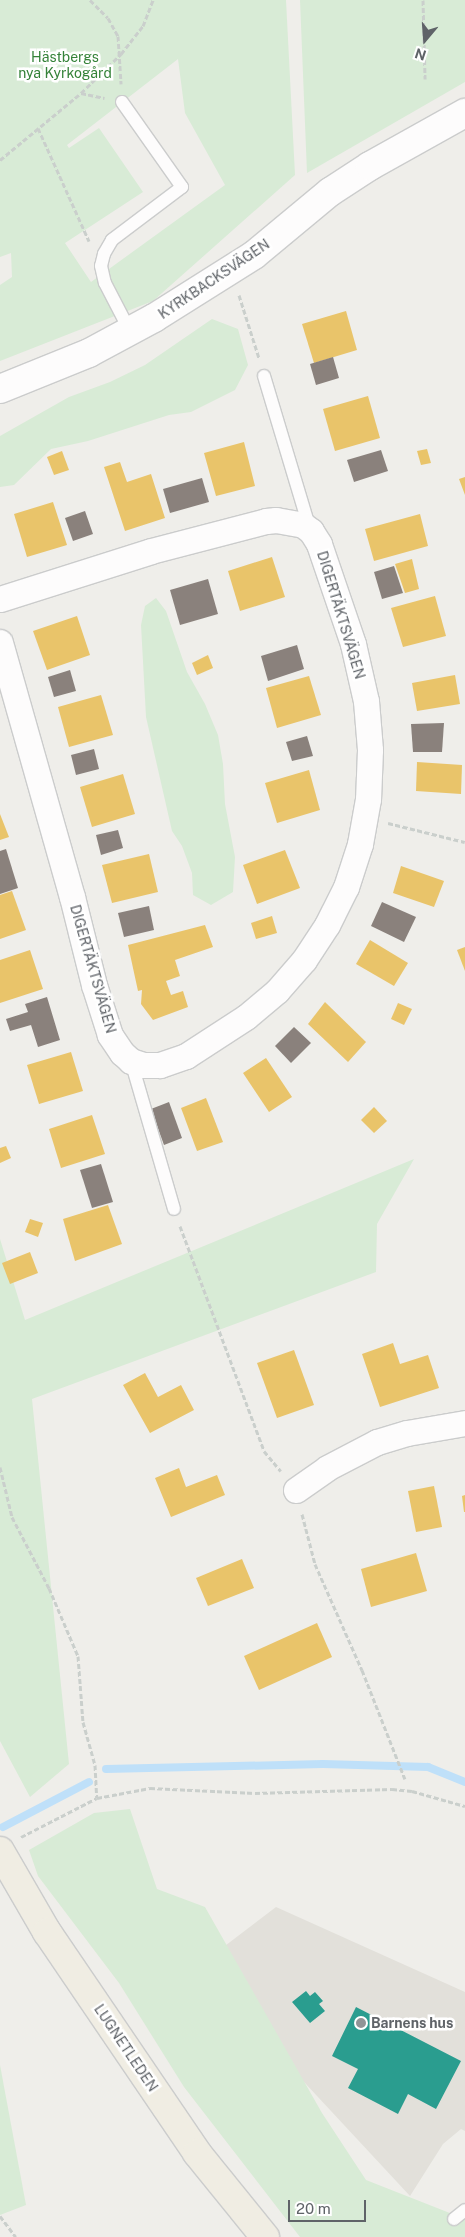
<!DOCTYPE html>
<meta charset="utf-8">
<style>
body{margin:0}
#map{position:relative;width:465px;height:2237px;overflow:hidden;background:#efeeea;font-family:"Public Sans",sans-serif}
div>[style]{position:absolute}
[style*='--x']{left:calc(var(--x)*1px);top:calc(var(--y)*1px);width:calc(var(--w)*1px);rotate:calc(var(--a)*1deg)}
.education>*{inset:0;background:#e2e0da}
.green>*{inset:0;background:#d8ebd6}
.homes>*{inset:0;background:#e9c46a}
.schools>*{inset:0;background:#2a9d8f}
.industry>*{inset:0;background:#8a817c}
.stream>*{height:8px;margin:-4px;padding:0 4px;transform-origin:4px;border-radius:4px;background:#bfe0f9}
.path>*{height:3px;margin-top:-1.5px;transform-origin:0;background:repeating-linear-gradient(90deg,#cacfcc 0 5px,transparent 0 7.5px)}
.roads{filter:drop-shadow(1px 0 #cbcccc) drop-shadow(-1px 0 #cbcccc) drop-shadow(0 1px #cbcccc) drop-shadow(0 -1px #cbcccc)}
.lane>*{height:12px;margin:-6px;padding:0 6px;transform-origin:6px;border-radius:6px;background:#fdfcfc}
.street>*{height:25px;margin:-12.5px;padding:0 12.5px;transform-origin:12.5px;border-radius:12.5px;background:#fdfcfc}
.secondary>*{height:28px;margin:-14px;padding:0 14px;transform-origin:14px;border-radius:14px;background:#fdfcfc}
.highway>*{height:28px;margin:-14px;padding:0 14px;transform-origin:14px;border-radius:14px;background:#f0ede3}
.dots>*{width:14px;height:14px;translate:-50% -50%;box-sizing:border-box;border:2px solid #fff;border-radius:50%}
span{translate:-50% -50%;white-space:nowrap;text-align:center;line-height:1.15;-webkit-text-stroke:5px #fff;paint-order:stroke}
.park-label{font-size:14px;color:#348238}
.street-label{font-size:14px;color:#5f6368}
.poi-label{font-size:14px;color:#5f6368;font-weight:700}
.left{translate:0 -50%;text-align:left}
.north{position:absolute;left:400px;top:15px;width:50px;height:50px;-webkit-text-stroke:4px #fff;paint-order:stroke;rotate:198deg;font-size:14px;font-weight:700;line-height:20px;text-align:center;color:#5f6368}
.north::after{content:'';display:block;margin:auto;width:18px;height:22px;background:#5f6368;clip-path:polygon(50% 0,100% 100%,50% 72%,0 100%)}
.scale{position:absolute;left:288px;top:2200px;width:78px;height:22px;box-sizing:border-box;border:2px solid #5f6368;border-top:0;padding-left:6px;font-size:15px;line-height:18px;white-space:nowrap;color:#5f6368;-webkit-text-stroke:4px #fff;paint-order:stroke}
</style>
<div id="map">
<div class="education">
<div style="clip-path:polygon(276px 1907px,465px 1992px,465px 2131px,461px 2129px,443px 2144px,410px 2196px,278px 2054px,213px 1955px)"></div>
</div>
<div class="green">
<div style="clip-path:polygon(evenodd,0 0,286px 0,295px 175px,153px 301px,0 361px,0 285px,12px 277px,11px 253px,0 257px,0 0,178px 59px,185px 113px,225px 185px,91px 282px,65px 243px,143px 192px,99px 128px,69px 148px,67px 145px,178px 59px)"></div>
<div style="clip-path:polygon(300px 0,465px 0,465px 82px,307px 173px)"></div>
<div style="clip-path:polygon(212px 319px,238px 329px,248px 365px,235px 390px,191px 412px,169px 415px,88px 441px,51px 449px,14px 485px,0 487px,0 436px,69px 397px,110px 382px,145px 365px)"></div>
<div style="clip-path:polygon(156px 598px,166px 611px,187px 672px,205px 704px,218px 735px,223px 764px,225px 804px,235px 857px,233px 892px,211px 905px,193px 895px,192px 873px,182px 846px,172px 831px,146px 717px,141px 625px,145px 606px)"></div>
<div style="clip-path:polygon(414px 1159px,377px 1224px,376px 1272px,32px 1399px,69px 1764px,30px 1797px,0 1741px,0 1239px,25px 1320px)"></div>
<div style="clip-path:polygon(130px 1809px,157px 1889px,205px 1907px,322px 2113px,366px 2180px,465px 2219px,465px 2237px,300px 2237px,184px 2087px,119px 1983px,38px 1876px,29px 1850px,94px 1813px)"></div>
<div style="clip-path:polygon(0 2065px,26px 2205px,0 2215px)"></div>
</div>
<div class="homes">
<div style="clip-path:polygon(346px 311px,357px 350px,314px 363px,302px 324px)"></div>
<div style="clip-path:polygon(368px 396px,380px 438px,335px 451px,323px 409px)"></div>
<div style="clip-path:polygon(244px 442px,255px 486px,216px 496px,204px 453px)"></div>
<div style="clip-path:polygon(427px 449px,431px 463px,421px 465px,417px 451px)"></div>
<div style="clip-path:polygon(62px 451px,69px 470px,54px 475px,47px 457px)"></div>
<div style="clip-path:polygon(120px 462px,127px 482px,151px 474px,165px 518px,125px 531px,104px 467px)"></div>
<div style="clip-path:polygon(465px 477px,465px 495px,459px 479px)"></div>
<div style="clip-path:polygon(53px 502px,67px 545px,27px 557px,14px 514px)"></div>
<div style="clip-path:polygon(420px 514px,428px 546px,374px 561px,365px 529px)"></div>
<div style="clip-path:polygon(272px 557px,285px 597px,240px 611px,228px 571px)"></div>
<div style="clip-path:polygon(412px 559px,419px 589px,405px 593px,395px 564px)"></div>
<div style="clip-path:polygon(435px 596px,446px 636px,403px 647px,391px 608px)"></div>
<div style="clip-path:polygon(77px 616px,90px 655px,47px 670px,33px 631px)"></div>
<div style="clip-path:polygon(208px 655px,213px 668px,197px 675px,192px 663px)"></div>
<div style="clip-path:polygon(455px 675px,460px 704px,417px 711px,412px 683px)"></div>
<div style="clip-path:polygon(309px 676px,321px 715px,277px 728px,266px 688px)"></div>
<div style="clip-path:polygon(101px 695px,113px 735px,69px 747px,58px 707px)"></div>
<div style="clip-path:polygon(417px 762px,462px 765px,461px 794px,416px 791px)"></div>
<div style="clip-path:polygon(309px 770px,320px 810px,277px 823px,265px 783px)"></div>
<div style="clip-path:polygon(123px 774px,135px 814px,92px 827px,80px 787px)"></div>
<div style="clip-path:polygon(0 814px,9px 837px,0 840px)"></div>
<div style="clip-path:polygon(285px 850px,300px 888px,257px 904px,243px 865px)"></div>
<div style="clip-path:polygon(149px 854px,158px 892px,112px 903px,102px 865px)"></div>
<div style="clip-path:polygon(401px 866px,444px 881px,434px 907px,393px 893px)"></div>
<div style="clip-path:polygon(12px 891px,26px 930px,0 939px,0 895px)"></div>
<div style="clip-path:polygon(272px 916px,277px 933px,256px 939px,251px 923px)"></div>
<div style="clip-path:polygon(205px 925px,213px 947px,175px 960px,180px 976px,166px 981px,171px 995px,183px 991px,188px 1007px,153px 1020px,141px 1004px,142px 990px,138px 991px,128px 945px)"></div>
<div style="clip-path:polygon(370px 940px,408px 963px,394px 986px,356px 964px)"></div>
<div style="clip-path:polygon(465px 947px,465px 971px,457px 950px)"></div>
<div style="clip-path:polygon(30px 950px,43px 989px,0 1003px,0 960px)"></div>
<div style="clip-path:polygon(325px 1002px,366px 1042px,348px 1062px,308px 1024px)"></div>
<div style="clip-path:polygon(398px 1003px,412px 1009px,404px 1025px,391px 1019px)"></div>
<div style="clip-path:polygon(71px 1052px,83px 1091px,39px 1104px,27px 1065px)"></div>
<div style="clip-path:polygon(266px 1058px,292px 1097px,269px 1112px,243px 1073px)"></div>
<div style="clip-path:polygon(206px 1098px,223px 1142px,197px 1151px,181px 1108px)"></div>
<div style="clip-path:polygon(374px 1107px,387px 1121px,374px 1133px,361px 1120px)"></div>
<div style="clip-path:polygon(92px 1115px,105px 1154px,61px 1168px,49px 1129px)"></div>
<div style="clip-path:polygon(6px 1146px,11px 1158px,0 1163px,0 1148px)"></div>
<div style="clip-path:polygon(108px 1205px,122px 1244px,75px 1261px,63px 1219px)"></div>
<div style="clip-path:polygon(30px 1219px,43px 1223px,38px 1237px,25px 1232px)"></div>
<div style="clip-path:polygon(30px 1252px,38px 1273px,10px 1284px,2px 1263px)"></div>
<div style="clip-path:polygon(393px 1343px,400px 1364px,428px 1355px,439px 1388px,380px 1407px,362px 1354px)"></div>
<div style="clip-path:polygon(294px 1350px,314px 1405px,277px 1418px,257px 1363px)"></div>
<div style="clip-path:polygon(145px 1373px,158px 1397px,181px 1385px,194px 1410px,150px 1433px,123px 1385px)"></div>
<div style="clip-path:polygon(179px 1468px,186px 1487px,217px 1475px,225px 1495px,171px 1517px,155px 1478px)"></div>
<div style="clip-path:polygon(434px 1486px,442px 1527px,416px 1532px,408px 1491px)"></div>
<div style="clip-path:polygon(465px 1495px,465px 1512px,464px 1512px,462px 1496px)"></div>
<div style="clip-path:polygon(416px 1553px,427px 1591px,371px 1607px,361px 1569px)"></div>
<div style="clip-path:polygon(242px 1559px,254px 1588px,208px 1606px,196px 1578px)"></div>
<div style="clip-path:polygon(317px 1623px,332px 1657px,259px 1690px,244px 1656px)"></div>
</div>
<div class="schools">
<div style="clip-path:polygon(306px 1991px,310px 1996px,315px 1992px,323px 2001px,319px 2004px,325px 2011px,310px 2023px,292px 2002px)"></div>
<div style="clip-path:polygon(356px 2007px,461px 2061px,436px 2109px,408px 2094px,398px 2114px,348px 2088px,358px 2069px,332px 2056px)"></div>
</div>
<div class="industry">
<div style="clip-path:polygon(333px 357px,339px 378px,316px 385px,310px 364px)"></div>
<div style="clip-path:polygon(381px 450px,388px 471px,354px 482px,347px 460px)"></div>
<div style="clip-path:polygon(202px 478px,209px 502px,170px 513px,163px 489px)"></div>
<div style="clip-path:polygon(85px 511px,93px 534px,73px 541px,65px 518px)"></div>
<div style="clip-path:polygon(394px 566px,403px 593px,382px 599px,374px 572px)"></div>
<div style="clip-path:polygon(208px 579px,218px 614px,180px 625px,170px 590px)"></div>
<div style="clip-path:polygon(297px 645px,304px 669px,268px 681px,261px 656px)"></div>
<div style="clip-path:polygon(70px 670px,76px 691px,54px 697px,48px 677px)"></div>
<div style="clip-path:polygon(444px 723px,442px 752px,413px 752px,411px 724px)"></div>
<div style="clip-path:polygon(307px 736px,313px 756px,292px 761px,286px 742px)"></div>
<div style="clip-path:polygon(94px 749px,99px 769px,76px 775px,71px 755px)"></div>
<div style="clip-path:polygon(118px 830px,123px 848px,101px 855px,96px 835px)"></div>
<div style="clip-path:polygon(6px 849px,18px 888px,0 894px,0 851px)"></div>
<div style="clip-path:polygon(382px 902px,416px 917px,404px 942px,371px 926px)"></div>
<div style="clip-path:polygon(149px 906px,154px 930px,124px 937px,118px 913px)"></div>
<div style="clip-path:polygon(47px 997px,60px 1040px,38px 1047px,31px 1025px,10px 1031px,6px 1019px,28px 1012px,25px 1004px)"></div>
<div style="clip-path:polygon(294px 1027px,311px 1043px,291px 1063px,275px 1046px)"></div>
<div style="clip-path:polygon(169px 1102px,182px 1138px,164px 1145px,151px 1109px)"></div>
<div style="clip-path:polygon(101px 1164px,113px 1202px,92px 1208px,80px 1170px)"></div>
</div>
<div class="stream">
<div style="--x:106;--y:1769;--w:217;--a:-1.3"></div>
<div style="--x:323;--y:1764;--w:105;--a:1.6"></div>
<div style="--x:428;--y:1767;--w:40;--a:22"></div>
<div style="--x:3;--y:1827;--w:97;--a:-27.6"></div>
</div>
<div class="path">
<div style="--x:90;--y:0;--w:25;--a:45"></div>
<div style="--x:108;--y:18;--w:21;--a:61"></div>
<div style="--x:118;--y:36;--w:48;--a:86.4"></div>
<div style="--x:423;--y:0;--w:79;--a:88.5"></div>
<div style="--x:81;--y:93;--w:24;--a:12"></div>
<div style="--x:38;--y:128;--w:124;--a:65.7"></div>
<div style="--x:0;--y:160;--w:105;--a:-39.6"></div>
<div style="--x:81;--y:93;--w:56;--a:-44.3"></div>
<div style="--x:121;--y:54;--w:36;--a:-52"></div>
<div style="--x:143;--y:26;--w:28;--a:-69"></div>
<div style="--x:239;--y:295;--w:66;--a:72.4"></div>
<div style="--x:388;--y:823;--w:79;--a:13.9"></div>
<div style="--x:180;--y:1226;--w:240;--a:69.5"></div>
<div style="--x:264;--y:1451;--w:26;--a:50"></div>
<div style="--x:0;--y:1467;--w:51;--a:76.5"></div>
<div style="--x:12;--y:1517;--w:80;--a:62.5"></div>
<div style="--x:49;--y:1588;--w:74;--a:66.9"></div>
<div style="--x:78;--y:1656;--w:66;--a:85.7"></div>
<div style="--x:83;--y:1722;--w:45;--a:74.4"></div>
<div style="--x:95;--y:1765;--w:33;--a:87"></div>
<div style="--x:302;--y:1514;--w:52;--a:75.4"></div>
<div style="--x:315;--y:1564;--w:116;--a:66.1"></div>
<div style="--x:362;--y:1670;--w:117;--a:68.5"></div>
<div style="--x:21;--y:1837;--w:85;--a:-27.2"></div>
<div style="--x:97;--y:1798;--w:54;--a:-10.7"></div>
<div style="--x:150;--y:1788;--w:105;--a:2.7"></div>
<div style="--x:255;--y:1793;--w:137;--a:-1.7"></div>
<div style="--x:392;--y:1789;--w:20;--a:6"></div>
<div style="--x:412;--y:1791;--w:55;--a:15.8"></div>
<div style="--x:0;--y:2216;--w:26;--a:53"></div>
</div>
<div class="roads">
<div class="lane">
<div style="--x:122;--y:102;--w:104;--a:54.8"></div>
<div style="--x:182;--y:187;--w:88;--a:142.9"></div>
<div style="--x:112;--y:240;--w:16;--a:120"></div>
<div style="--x:104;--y:254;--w:12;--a:104"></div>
<div style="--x:101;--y:266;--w:17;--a:77"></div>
<div style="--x:105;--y:283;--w:54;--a:62.5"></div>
<div style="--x:264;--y:376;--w:160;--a:73.3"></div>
<div style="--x:131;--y:1061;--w:154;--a:73.8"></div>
<div style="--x:454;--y:2219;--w:14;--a:-39"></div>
</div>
<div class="street">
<div style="--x:0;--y:599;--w:158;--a:-17.6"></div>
<div style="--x:151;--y:551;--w:119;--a:-14.6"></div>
<div style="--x:266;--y:521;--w:10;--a:-6"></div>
<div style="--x:276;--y:520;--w:27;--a:10"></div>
<div style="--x:303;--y:525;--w:10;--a:37"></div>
<div style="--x:311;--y:531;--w:15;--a:58"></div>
<div style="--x:319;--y:544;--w:106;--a:71.2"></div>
<div style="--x:353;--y:644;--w:58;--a:77.2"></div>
<div style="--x:366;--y:701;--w:49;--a:85.3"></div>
<div style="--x:370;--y:750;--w:49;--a:92.3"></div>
<div style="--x:368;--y:799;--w:46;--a:100.1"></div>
<div style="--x:360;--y:844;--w:45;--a:108"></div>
<div style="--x:346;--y:887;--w:42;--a:116.6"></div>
<div style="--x:327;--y:925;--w:42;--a:123.3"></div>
<div style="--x:304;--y:960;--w:41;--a:131.1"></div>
<div style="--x:277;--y:991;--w:40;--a:140"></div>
<div style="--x:246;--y:1017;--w:72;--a:147"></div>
<div style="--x:186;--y:1056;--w:28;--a:161"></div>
<div style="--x:160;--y:1065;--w:17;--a:180"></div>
<div style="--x:143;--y:1065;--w:13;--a:-162"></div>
<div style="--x:131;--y:1061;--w:12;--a:-138"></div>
<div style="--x:122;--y:1053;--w:22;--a:-124"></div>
<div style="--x:110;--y:1035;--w:52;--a:-107.7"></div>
<div style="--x:94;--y:985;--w:91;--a:-104"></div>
<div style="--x:72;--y:897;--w:265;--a:-105.8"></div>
<div style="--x:296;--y:1490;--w:38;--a:-35"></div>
<div style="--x:327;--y:1468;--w:56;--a:-27.5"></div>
<div style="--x:377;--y:1442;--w:31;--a:-17"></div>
<div style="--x:407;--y:1433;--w:59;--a:-9.8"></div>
</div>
<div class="secondary">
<div style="--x:0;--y:389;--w:96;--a:-22"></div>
<div style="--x:89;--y:353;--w:74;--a:-28.3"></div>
<div style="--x:154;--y:318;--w:118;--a:-32.2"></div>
<div style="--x:254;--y:255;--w:99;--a:-39.7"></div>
<div style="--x:330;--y:192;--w:48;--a:-33"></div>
<div style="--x:370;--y:166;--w:109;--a:-29.2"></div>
</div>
<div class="highway">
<div style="--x:0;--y:1851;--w:94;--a:59.9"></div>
<div style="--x:47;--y:1932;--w:267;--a:55.8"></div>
<div style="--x:197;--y:2153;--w:108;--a:51"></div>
</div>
</div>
<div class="dots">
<div style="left:361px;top:2023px;background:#919496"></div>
</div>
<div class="park-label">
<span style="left:65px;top:65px">Hästbergs<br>nya Kyrkogård</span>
</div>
<div class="street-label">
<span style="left:214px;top:279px;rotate:-34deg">KYRKBACKSVÄGEN</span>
<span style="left:341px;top:615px;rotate:73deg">DIGERTÄKTSVÄGEN</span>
<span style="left:93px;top:969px;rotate:74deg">DIGERTÄKTSVÄGEN</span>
<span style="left:126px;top:2048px;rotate:56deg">LUGNETLEDEN</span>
</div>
<div class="poi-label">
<span class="left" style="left:371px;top:2023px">Barnens hus</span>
</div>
<div class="north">N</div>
<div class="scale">20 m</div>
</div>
